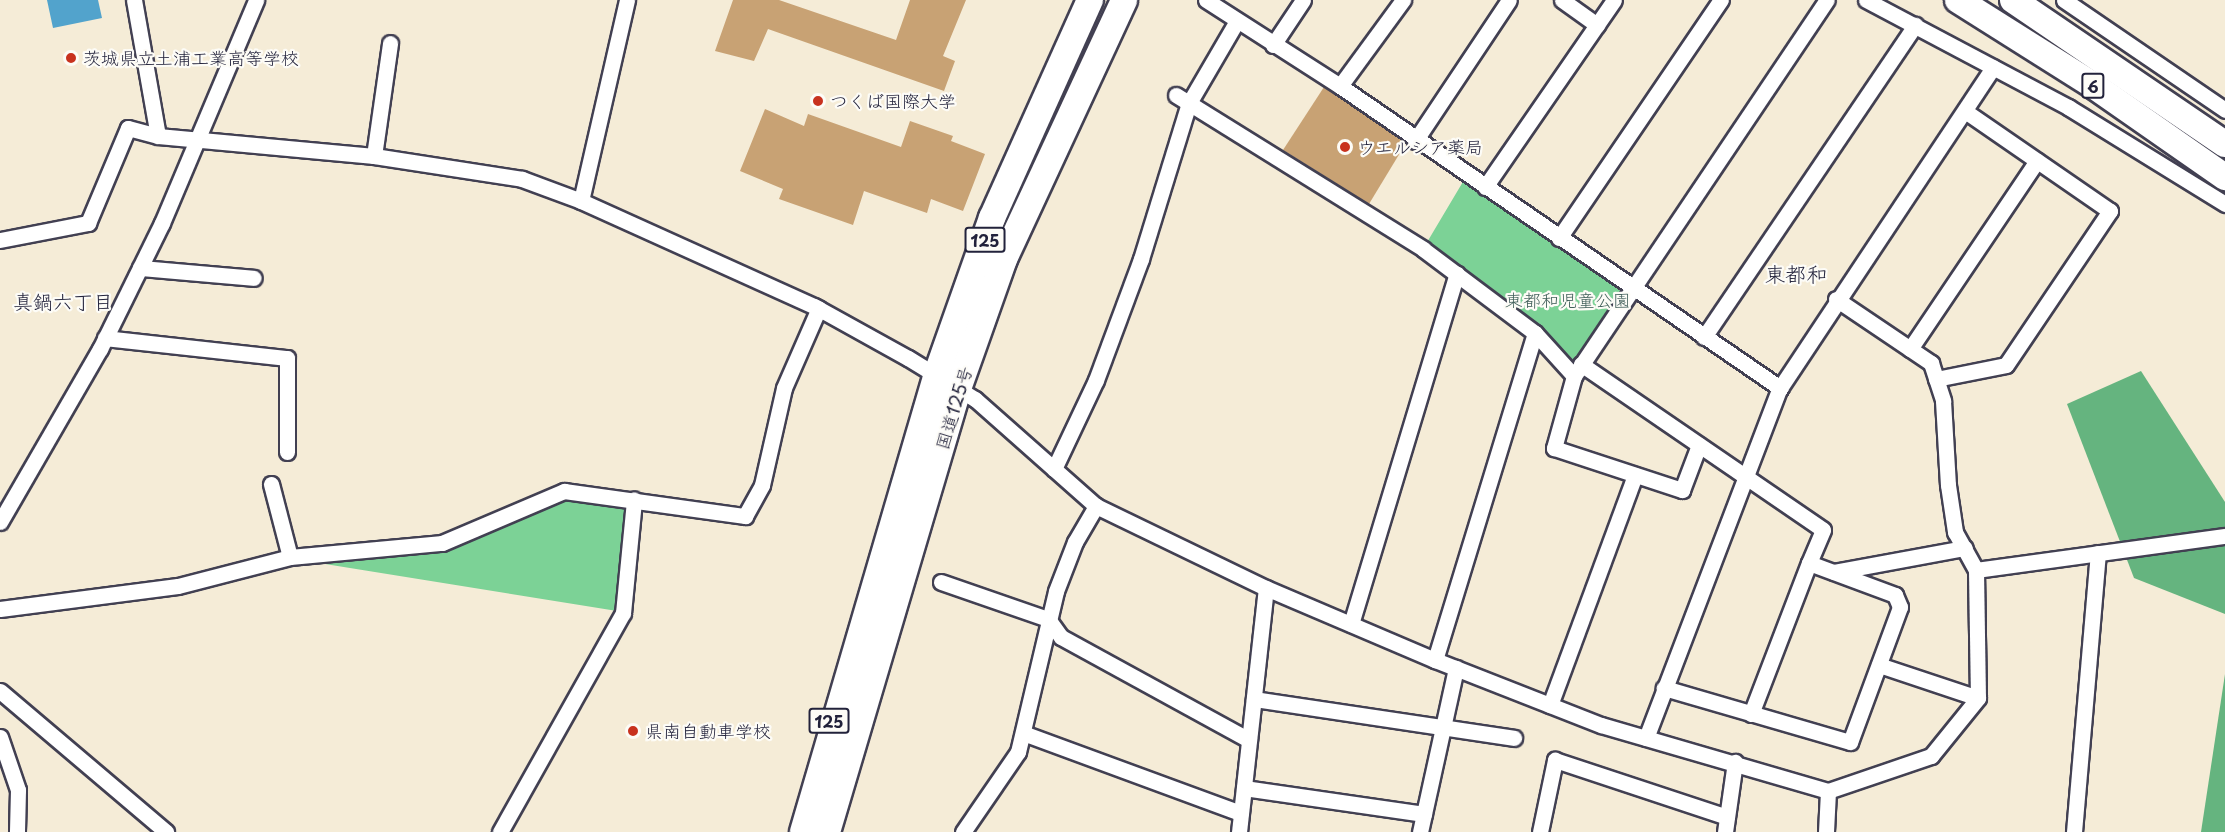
<!DOCTYPE html>
<meta charset="utf-8">
<style>
body{margin:0}
#map{position:relative;width:2225px;height:832px;overflow:hidden;background:#f5ecd7;font-family:"Playpen Sans","Klee One",sans-serif}
div>[style]{position:absolute}
[style*='--x']{left:calc(var(--x)*1px);top:calc(var(--y)*1px);width:calc(var(--w)*1px);rotate:calc(var(--a)*1deg)}
.green>*{inset:0;background:#7cd296}
.forest>*{inset:0;background:#65b47f}
.water>*{inset:0;background:#52a3cc}
.building>*{inset:0;background:#c8a274}
.roads{filter:drop-shadow(2px 0 #424052) drop-shadow(-2px 0 #424052) drop-shadow(0 2px #424052) drop-shadow(0 -2px #424052)}
.minor>*{height:15px;margin:-7.5px;padding:0 7.5px;transform-origin:7.5px;border-radius:7.5px;background:#fff}
.trunk>*{height:26px;margin:-13px;padding:0 13px;transform-origin:13px;border-radius:13px;background:#fff}
.dots>*{width:16px;height:16px;translate:-50% -50%;box-sizing:border-box;border:3px solid #fdfcf7;border-radius:50%}
span{translate:-50% -50%;white-space:nowrap;text-align:center;line-height:1.15;-webkit-text-stroke:4.5px #fdfcf7;paint-order:stroke}
.shield-label span{padding:2px 4px;background:#fdfcf7;border:2px solid;border-radius:4px;-webkit-text-stroke-width:0}
.shield-label{font-size:16px;color:#22223b;font-weight:700}
.poi-label{font-size:18px;color:#22223b}
.left{translate:0 -50%;text-align:left}
.park-label{font-size:18px;color:#42605b}
.street-label{font-size:18px;color:#22223b}
.neighbourhood-label{font-size:20px;color:#22223b}
.quarter-label{font-size:21px;color:#22223b}
</style>
<div id="map">
<div class="green">
<div style="clip-path:polygon(1467px 175px,1632px 288px,1574px 376px,1535px 333px,1423px 249px)"></div>
<div style="clip-path:polygon(566px 496px,630px 504px,617px 611px,294px 559px,443px 549px)"></div>
</div>
<div class="forest">
<div style="clip-path:polygon(2141px 371px,2225px 502px,2225px 614px,2134px 578px,2067px 404px)"></div>
<div style="clip-path:polygon(2225px 674px,2225px 832px,2201px 832px)"></div>
</div>
<div class="water">
<div style="clip-path:polygon(47px 0,98px 0,102px 18px,53px 28px)"></div>
</div>
<div class="building">
<div style="clip-path:polygon(733px 0,779px 0,896px 40px,910px 0,966px 0,943px 56px,955px 61px,944px 91px,768px 29px,754px 61px,715px 51px)"></div>
<div style="clip-path:polygon(1324px 87px,1406px 143px,1369px 204px,1283px 150px)"></div>
<div style="clip-path:polygon(765px 109px,804px 126px,808px 114px,901px 147px,910px 121px,953px 136px,951px 141px,985px 154px,963px 211px,931px 199px,927px 213px,864px 191px,853px 225px,779px 199px,783px 189px,740px 171px)"></div>
</div>
<div class="roads">
<div class="minor">
<div style="--x:627;--y:0;--w:206;--a:102.9"></div>
<div style="--x:581;--y:201;--w:256;--a:24.3"></div>
<div style="--x:814;--y:306;--w:107;--a:29"></div>
<div style="--x:908;--y:358;--w:79;--a:31.5"></div>
<div style="--x:975;--y:399;--w:162;--a:41.5"></div>
<div style="--x:1096;--y:506;--w:189;--a:25.8"></div>
<div style="--x:1266;--y:588;--w:184;--a:23.1"></div>
<div style="--x:1435;--y:660;--w:178;--a:21.4"></div>
<div style="--x:1601;--y:725;--w:236;--a:16.2"></div>
<div style="--x:1828;--y:791;--w:109;--a:-18.8"></div>
<div style="--x:1931;--y:756;--w:75;--a:-51"></div>
<div style="--x:1978;--y:698;--w:128;--a:-90.9"></div>
<div style="--x:1976;--y:570;--w:251;--a:-7.8"></div>
<div style="--x:1206;--y:0;--w:159;--a:32.7"></div>
<div style="--x:1340;--y:86;--w:534;--a:34.46"></div>
<div style="--x:1562;--y:0;--w:43;--a:35.5"></div>
<div style="--x:1866;--y:0;--w:229;--a:27.9"></div>
<div style="--x:2068;--y:107;--w:185;--a:31.7"></div>
<div style="--x:2064;--y:0;--w:195;--a:34.3"></div>
<div style="--x:1273;--y:45;--w:54;--a:-56.3"></div>
<div style="--x:1340;--y:86;--w:107;--a:-53.8"></div>
<div style="--x:1176;--y:95;--w:291;--a:31.9"></div>
<div style="--x:1423;--y:249;--w:140;--a:36.9"></div>
<div style="--x:1535;--y:333;--w:58;--a:47.8"></div>
<div style="--x:1574;--y:376;--w:453;--a:-56.1"></div>
<div style="--x:158;--y:136;--w:217;--a:5.3"></div>
<div style="--x:374;--y:156;--w:150;--a:8.8"></div>
<div style="--x:522;--y:179;--w:63;--a:20.4"></div>
<div style="--x:1415;--y:141;--w:169;--a:-56.3"></div>
<div style="--x:374;--y:156;--w:114;--a:-81.9"></div>
<div style="--x:1485;--y:187;--w:227;--a:-55.4"></div>
<div style="--x:1559;--y:238;--w:288;--a:-55.8"></div>
<div style="--x:0;--y:240;--w:90;--a:-10.9"></div>
<div style="--x:88;--y:223;--w:103;--a:-67.2"></div>
<div style="--x:128;--y:128;--w:31;--a:15"></div>
<div style="--x:158;--y:136;--w:138;--a:-100"></div>
<div style="--x:140;--y:268;--w:114;--a:5"></div>
<div style="--x:1836;--y:299;--w:115;--a:34"></div>
<div style="--x:1931;--y:363;--w:40;--a:72"></div>
<div style="--x:1943;--y:401;--w:84;--a:86.6"></div>
<div style="--x:1948;--y:485;--w:48;--a:81.5"></div>
<div style="--x:1955;--y:532;--w:43;--a:61.1"></div>
<div style="--x:1704;--y:337;--w:377;--a:-55.9"></div>
<div style="--x:105;--y:338;--w:183;--a:6.3"></div>
<div style="--x:287;--y:358;--w:94;--a:90"></div>
<div style="--x:1910;--y:349;--w:227;--a:-56"></div>
<div style="--x:1581;--y:364;--w:293;--a:34.4"></div>
<div style="--x:1823;--y:530;--w:36;--a:113"></div>
<div style="--x:1809;--y:563;--w:92;--a:20.4"></div>
<div style="--x:1895;--y:595;--w:13;--a:67"></div>
<div style="--x:1900;--y:607;--w:144;--a:110.3"></div>
<div style="--x:1850;--y:742;--w:194;--a:-163.8"></div>
<div style="--x:1574;--y:376;--w:75;--a:105.5"></div>
<div style="--x:1554;--y:448;--w:135;--a:18.2"></div>
<div style="--x:1682;--y:490;--w:48;--a:-69.3"></div>
<div style="--x:1936;--y:379;--w:71;--a:-11.3"></div>
<div style="--x:2006;--y:365;--w:186;--a:-56"></div>
<div style="--x:2110;--y:211;--w:176;--a:-145.4"></div>
<div style="--x:1054;--y:469;--w:98;--a:-64.7"></div>
<div style="--x:1096;--y:380;--w:129;--a:-69.6"></div>
<div style="--x:1141;--y:259;--w:163;--a:-72.9"></div>
<div style="--x:1189;--y:103;--w:95;--a:-59.7"></div>
<div style="--x:271;--y:484;--w:75;--a:75.4"></div>
<div style="--x:0;--y:522;--w:200;--a:-60"></div>
<div style="--x:100;--y:349;--w:140;--a:-63.8"></div>
<div style="--x:162;--y:223;--w:242;--a:-67.1"></div>
<div style="--x:1834;--y:572;--w:133;--a:-10.4"></div>
<div style="--x:941;--y:582;--w:113;--a:19.1"></div>
<div style="--x:1048;--y:619;--w:22;--a:54"></div>
<div style="--x:1061;--y:637;--w:214;--a:28.7"></div>
<div style="--x:0;--y:609;--w:179;--a:-7.4"></div>
<div style="--x:178;--y:586;--w:116;--a:-14.5"></div>
<div style="--x:290;--y:557;--w:153;--a:-5.3"></div>
<div style="--x:442;--y:543;--w:133;--a:-23.1"></div>
<div style="--x:564;--y:491;--w:183;--a:7.9"></div>
<div style="--x:745;--y:516;--w:35;--a:-61"></div>
<div style="--x:762;--y:485;--w:99;--a:-77.2"></div>
<div style="--x:784;--y:388;--w:87;--a:-66.4"></div>
<div style="--x:1351;--y:624;--w:366;--a:-73.2"></div>
<div style="--x:1435;--y:660;--w:342;--a:-73"></div>
<div style="--x:1879;--y:665;--w:104;--a:18.4"></div>
<div style="--x:0;--y:691;--w:218;--a:40.3"></div>
<div style="--x:1254;--y:699;--w:263;--a:8.5"></div>
<div style="--x:1550;--y:705;--w:245;--a:-69.7"></div>
<div style="--x:1751;--y:714;--w:162;--a:-69"></div>
<div style="--x:1023;--y:733;--w:232;--a:20.2"></div>
<div style="--x:0;--y:737;--w:56;--a:71.2"></div>
<div style="--x:18;--y:790;--w:42;--a:91.4"></div>
<div style="--x:1646;--y:738;--w:375;--a:-69.1"></div>
<div style="--x:1780;--y:388;--w:385;--a:-56.4"></div>
<div style="--x:1244;--y:788;--w:182;--a:8.2"></div>
<div style="--x:500;--y:832;--w:251;--a:-60.7"></div>
<div style="--x:623;--y:613;--w:114;--a:-84.4"></div>
<div style="--x:963;--y:832;--w:97;--a:-55.5"></div>
<div style="--x:1018;--y:752;--w:165;--a:-76.7"></div>
<div style="--x:1056;--y:591;--w:53;--a:-68.8"></div>
<div style="--x:1075;--y:542;--w:42;--a:-59.7"></div>
<div style="--x:1239;--y:832;--w:245;--a:-83.7"></div>
<div style="--x:1420;--y:832;--w:168;--a:-77.6"></div>
<div style="--x:1540;--y:832;--w:74;--a:-78.2"></div>
<div style="--x:1555;--y:760;--w:181;--a:18.3"></div>
<div style="--x:1725;--y:832;--w:71;--a:-81.9"></div>
<div style="--x:1826;--y:832;--w:41;--a:-87.2"></div>
<div style="--x:2074;--y:832;--w:280;--a:-85.1"></div>
</div>
<div class="trunk">
<div style="--x:1958;--y:0;--w:160;--a:32.2"></div>
<div style="--x:2093;--y:85;--w:161;--a:34.9"></div>
<div style="--x:2013;--y:0;--w:256;--a:34.2"></div>
<div style="--x:803;--y:832;--w:475;--a:-73.7"></div>
<div style="--x:936;--y:376;--w:168;--a:-70.5"></div>
<div style="--x:992;--y:218;--w:239;--a:-65.8"></div>
<div style="--x:827;--y:832;--w:462;--a:-73.5"></div>
<div style="--x:958;--y:389;--w:138;--a:-70.5"></div>
<div style="--x:1004;--y:259;--w:285;--a:-65.1"></div>
</div>
</div>
<div class="dots">
<div style="left:71px;top:58px;background:#c8321e"></div>
<div style="left:818px;top:101px;background:#c8321e"></div>
<div style="left:1345px;top:147px;background:#c8321e"></div>
<div style="left:633px;top:731px;background:#c8321e"></div>
</div>
<div class="shield-label">
<span style="left:2093px;top:86px">6</span>
<span style="left:985px;top:240px">125</span>
<span style="left:829px;top:721px">125</span>
</div>
<div class="poi-label">
<span class="left" style="left:83px;top:58px">茨城県立土浦工業高等学校</span>
<span class="left" style="left:830px;top:101px">つくば国際大学</span>
<span class="left" style="left:1357px;top:147px">ウエルシア薬局</span>
<span class="left" style="left:645px;top:731px">県南自動車学校</span>
</div>
<div class="park-label">
<span style="left:1568px;top:300px">東都和児童公園</span>
</div>
<div class="street-label">
<span style="left:954px;top:408px;rotate:-73deg">国道125号</span>
</div>
<div class="neighbourhood-label">
<span style="left:63px;top:301px">真鍋六丁目</span>
</div>
<div class="quarter-label">
<span style="left:1796px;top:273px">東都和</span>
</div>
</div>
